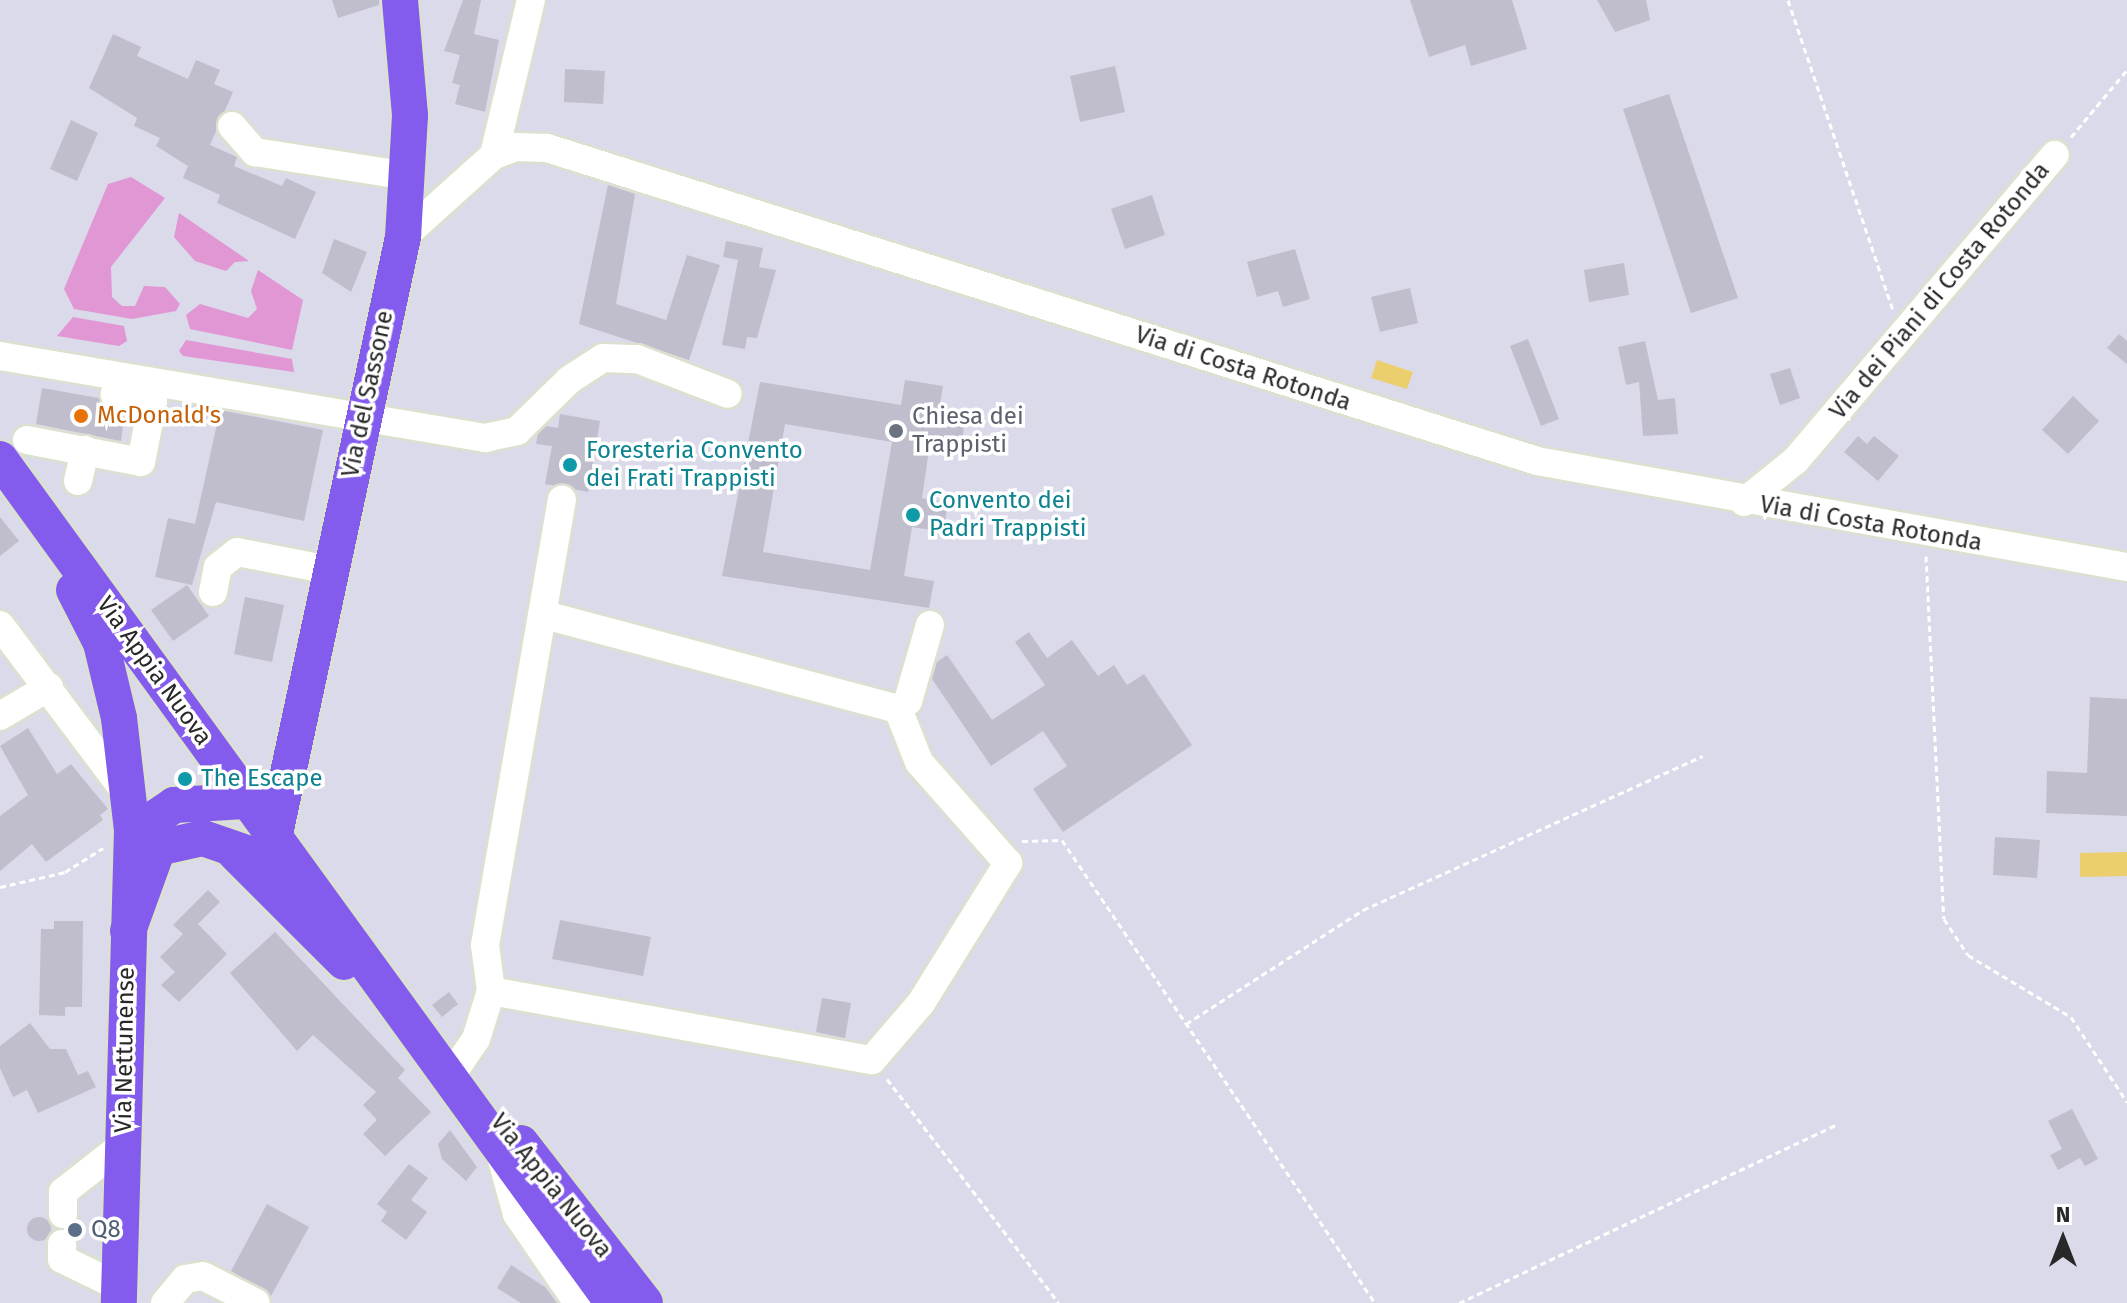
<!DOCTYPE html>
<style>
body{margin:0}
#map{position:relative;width:2127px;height:1303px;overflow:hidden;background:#dbdaea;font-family:"Fira Sans",sans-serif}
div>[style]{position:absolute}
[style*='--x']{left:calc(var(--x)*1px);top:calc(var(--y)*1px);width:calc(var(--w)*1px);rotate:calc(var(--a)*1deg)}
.green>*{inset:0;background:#e097d4}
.water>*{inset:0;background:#ebcf6e}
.building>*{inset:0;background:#c0becc}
.round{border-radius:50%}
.path>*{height:3px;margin-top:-1.5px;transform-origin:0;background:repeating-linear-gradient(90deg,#fff 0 6px,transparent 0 10px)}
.roads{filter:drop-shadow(2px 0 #dbe1cf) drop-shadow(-2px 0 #dbe1cf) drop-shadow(0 2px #dbe1cf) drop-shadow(0 -2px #dbe1cf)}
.minor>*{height:28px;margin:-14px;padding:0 14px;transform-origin:14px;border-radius:14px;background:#fff}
.major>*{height:36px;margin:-18px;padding:0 18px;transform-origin:18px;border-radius:18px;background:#845ced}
.dots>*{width:22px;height:22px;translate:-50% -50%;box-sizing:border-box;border:4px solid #fff;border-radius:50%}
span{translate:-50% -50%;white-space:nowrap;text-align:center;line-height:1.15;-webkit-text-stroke:7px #fff;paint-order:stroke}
.street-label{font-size:24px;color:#282828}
.food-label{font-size:24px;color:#c56008}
.left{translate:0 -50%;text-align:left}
.worship-label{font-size:24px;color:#5b616d}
.culture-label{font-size:24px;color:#0d838f}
.service-label{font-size:24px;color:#4e5e75}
.north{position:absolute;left:2023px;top:1199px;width:80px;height:80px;-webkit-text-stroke:6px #fff;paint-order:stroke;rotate:0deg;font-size:22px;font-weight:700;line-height:32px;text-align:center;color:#282828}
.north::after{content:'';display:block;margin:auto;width:28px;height:36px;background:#282828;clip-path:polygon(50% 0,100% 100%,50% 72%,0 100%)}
</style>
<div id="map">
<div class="green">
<div style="clip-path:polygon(131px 177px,165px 198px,111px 267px,112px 297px,122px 306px,135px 306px,144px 286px,165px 287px,180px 304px,176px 311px,132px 319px,74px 309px,64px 289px,108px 184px)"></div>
<div style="clip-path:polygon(179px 213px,249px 261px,235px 262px,226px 271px,195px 261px,174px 237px)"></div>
<div style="clip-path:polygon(258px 270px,303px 300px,292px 350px,190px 329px,186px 315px,200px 304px,248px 318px,257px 309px,251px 291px)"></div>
<div style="clip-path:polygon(73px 317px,124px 326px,127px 341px,119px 346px,57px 336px)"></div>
<div style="clip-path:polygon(186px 340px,292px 359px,294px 372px,183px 356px,179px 351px)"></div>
</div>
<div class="water">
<div style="clip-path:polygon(1377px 360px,1413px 372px,1407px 389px,1371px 378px)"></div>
<div style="clip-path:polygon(2127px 852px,2127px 876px,2080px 877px,2080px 853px)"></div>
</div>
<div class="building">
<div style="clip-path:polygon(332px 0,379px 0,379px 5px,338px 18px)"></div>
<div style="clip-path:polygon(463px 0,481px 0,474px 34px,499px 40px,485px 112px,455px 104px,460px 85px,452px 83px,460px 55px,444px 51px)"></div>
<div style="clip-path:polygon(1410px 0,1512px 0,1527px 49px,1471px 66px,1465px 45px,1429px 57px)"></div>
<div style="clip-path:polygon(1597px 0,1646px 0,1650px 20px,1615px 32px)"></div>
<div style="clip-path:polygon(113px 34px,141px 47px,137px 56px,188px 79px,196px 60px,220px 70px,214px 84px,233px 92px,210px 145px,237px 157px,234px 166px,282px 186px,286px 178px,316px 192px,295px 239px,217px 203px,220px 195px,183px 178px,188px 166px,156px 146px,160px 138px,134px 126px,137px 118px,89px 88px)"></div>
<div style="clip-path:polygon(1115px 66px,1125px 112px,1080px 122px,1070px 76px)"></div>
<div style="clip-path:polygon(565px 69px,605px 71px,603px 104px,564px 102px)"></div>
<div style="clip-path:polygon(1669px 94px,1738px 298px,1691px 313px,1623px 109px)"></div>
<div style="clip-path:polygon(71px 120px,98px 133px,77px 181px,50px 169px)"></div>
<div style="clip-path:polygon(608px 185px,635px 194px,616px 304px,666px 320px,687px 255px,720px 265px,689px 360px,579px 324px)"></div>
<div style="clip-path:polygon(1152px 195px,1165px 235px,1125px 249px,1111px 209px)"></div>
<div style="clip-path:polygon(334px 239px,367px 252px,351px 292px,322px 273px)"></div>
<div style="clip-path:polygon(726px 241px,763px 248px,759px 267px,776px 270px,757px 338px,747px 337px,745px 349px,722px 345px,738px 260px,723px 257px)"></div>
<div style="clip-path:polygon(1295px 249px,1310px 299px,1283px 307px,1278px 291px,1257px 297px,1247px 262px)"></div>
<div style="clip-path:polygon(1624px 263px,1629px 295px,1589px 302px,1584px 270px)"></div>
<div style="clip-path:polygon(1410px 288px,1418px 323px,1380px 332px,1371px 297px)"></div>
<div style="clip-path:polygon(2119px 334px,2127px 341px,2127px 364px,2107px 348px)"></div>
<div style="clip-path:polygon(1528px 339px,1559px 419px,1541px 426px,1510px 346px)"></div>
<div style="clip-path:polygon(1645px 341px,1658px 400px,1675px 398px,1678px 434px,1643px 436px,1639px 382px,1626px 385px,1618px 347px)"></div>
<div style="clip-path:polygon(1790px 368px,1800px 398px,1780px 405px,1770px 374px)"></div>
<div style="clip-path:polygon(evenodd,905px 380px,943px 386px,938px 415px,965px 420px,960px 455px,929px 450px,922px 498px,948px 503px,943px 532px,912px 527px,904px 576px,934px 581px,929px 608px,722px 576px,760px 382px,901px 405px,905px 380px,785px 424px,892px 442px,870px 570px,763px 552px,785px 424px)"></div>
<div style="clip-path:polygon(42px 388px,99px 398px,105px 407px,125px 413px,121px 441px,36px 424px)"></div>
<div style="clip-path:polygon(2073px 396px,2099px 421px,2068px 454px,2042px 430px)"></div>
<div style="clip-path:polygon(220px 410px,323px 430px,304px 521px,216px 502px,192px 585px,155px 577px,168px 518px,195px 524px)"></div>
<div style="clip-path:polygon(560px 414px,600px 421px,588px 492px,545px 484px,552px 446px,536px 444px,538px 434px,546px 426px,558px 428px)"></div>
<div style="clip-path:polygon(1858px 436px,1867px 444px,1874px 436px,1899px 456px,1878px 481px,1844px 452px)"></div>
<div style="clip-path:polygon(0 517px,19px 541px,0 556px)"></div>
<div style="clip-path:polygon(187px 585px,209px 616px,173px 641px,151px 610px)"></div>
<div style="clip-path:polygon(245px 597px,284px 605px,272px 662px,234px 654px)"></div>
<div style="clip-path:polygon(1029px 632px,1047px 658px,1072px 640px,1098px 676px,1114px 665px,1127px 685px,1144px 674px,1192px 745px,1063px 832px,1033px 789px,1067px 766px,1043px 731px,991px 766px,932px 679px,937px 662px,947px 655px,992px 720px,1045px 685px,1015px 642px)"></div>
<div style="clip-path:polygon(2090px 697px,2127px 699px,2127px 816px,2046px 813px,2047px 771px,2087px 773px)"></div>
<div style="clip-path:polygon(28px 728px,57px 774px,71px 764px,108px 809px,100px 815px,103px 820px,46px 862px,32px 844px,0 871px,0 816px,28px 795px,0 746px)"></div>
<div style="clip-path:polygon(1995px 837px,2040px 840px,2037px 878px,1993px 875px)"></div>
<div style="clip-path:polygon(208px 890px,220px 902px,198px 924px,227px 954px,179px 1002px,161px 985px,175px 972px,160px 957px,183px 934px,173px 925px)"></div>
<div style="clip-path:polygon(560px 920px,651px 937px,643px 976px,552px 959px)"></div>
<div style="clip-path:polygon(54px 921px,83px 921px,82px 1007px,65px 1007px,65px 1016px,39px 1015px,41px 929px,54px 929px)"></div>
<div style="clip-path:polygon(275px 932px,405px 1070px,398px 1078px,431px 1112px,385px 1156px,363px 1134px,377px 1120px,363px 1105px,376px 1092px,313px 1035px,297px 1051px,230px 973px)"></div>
<div style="clip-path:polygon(449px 992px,458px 1004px,442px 1017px,432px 1005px)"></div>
<div style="clip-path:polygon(822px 998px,851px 1003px,845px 1038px,816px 1032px)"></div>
<div style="clip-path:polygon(30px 1023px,50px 1049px,66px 1049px,78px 1075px,88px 1071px,96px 1087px,38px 1113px,27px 1090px,13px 1097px,0 1068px,0 1046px)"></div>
<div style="clip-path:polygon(2072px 1109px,2098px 1159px,2085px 1166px,2080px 1158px,2058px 1170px,2050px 1155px,2062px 1149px,2048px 1121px)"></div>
<div style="clip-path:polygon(450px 1130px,477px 1167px,466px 1181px,442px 1159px,438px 1144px)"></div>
<div style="clip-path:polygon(409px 1164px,428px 1178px,411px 1200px,427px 1212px,406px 1240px,381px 1221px,387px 1212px,377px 1204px)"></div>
<div style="clip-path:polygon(267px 1204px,309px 1227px,271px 1296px,231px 1271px)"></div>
<div class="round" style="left:27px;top:1217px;width:24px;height:24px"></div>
<div style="clip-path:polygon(511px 1265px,545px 1287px,557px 1303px,521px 1303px,497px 1288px)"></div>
</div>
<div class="path">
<div style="--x:1788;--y:0;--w:328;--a:71.3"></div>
<div style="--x:2071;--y:137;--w:87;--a:-50.1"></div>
<div style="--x:1926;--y:556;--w:363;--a:87.2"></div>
<div style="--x:1944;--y:919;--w:43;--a:56.3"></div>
<div style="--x:1968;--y:955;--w:120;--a:31"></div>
<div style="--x:2071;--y:1017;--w:102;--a:56.6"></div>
<div style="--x:1022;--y:841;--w:40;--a:-1.4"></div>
<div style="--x:1062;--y:840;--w:559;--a:55.94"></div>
<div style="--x:0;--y:887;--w:67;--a:-13"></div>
<div style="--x:65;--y:872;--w:45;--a:-32.3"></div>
<div style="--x:1186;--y:1024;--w:211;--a:-32.8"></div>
<div style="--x:1363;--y:910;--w:373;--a:-24.4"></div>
<div style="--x:887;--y:1079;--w:282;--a:52.5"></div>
<div style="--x:1459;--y:1303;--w:417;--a:-25.3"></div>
</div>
<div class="roads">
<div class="minor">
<div style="--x:232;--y:126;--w:35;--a:49"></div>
<div style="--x:255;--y:152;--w:155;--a:8.9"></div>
<div style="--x:494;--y:155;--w:159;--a:-76.6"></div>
<div style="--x:403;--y:237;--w:122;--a:-42"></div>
<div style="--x:494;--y:155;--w:23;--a:-20"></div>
<div style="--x:516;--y:147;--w:31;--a:2"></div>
<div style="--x:547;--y:148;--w:1038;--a:17.54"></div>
<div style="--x:1537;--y:461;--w:599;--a:10.19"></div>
<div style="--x:0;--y:356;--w:492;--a:9.6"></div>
<div style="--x:485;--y:438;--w:33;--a:-12"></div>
<div style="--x:517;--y:431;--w:73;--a:-44.4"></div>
<div style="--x:569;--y:380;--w:40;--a:-32.9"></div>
<div style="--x:603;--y:358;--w:34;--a:2"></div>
<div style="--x:637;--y:359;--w:97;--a:21"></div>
<div style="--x:27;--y:440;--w:116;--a:10.9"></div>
<div style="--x:141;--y:462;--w:62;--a:-78.9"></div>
<div style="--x:153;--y:401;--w:39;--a:-170"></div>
<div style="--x:78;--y:481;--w:32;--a:-77"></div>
<div style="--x:1744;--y:502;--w:67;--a:-38.9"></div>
<div style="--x:1796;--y:460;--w:400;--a:-49.7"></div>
<div style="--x:213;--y:592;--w:25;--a:-79"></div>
<div style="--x:218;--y:567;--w:24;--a:-38"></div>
<div style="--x:237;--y:552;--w:95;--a:11"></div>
<div style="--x:0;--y:625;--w:215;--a:53.1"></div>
<div style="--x:898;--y:709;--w:13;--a:-39"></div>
<div style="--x:908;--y:701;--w:79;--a:-73.9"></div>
<div style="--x:0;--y:716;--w:57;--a:-30.6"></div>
<div style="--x:491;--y:991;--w:387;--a:10.3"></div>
<div style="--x:872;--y:1060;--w:75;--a:-49.3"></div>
<div style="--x:921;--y:1003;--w:165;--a:-58.1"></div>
<div style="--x:1008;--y:863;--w:135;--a:-131.4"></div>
<div style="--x:919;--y:762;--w:57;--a:-111.6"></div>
<div style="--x:898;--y:709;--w:368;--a:-165.1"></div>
<div style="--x:452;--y:1074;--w:42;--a:-55.6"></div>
<div style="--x:476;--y:1039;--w:50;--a:-72.6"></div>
<div style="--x:491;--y:991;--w:46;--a:-97.4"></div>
<div style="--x:485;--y:945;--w:452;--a:-80.2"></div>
<div style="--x:501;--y:1156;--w:60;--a:74.6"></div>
<div style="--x:517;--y:1214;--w:108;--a:55.6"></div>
<div style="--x:63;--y:1214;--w:22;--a:-90"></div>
<div style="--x:63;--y:1192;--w:76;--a:-38.1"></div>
<div style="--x:62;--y:1244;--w:15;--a:90"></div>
<div style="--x:62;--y:1259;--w:64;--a:25.8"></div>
<div style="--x:165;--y:1303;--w:31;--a:-50"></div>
<div style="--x:185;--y:1279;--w:18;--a:-9"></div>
<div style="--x:203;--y:1276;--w:59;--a:27"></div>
</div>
<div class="major">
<div style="--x:0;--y:459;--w:1043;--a:54.01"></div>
<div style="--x:74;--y:590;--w:59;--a:63"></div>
<div style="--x:101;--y:643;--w:77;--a:76.5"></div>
<div style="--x:119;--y:718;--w:113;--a:83.4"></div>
<div style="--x:132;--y:830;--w:473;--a:91.6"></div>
<div style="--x:235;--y:853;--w:154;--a:45"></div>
<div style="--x:133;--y:854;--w:39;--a:-61"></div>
<div style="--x:152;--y:820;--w:27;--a:-34"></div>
<div style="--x:174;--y:805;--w:89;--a:-3.2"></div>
<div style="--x:128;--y:931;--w:88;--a:-70.1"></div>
<div style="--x:158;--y:848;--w:46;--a:-12.5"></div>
<div style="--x:203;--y:838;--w:52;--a:19.1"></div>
<div style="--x:252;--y:855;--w:15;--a:-23"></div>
<div style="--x:266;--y:849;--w:17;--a:-59"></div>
<div style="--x:275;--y:834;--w:611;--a:-77.9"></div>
<div style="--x:403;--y:237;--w:122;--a:-86.7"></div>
<div style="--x:410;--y:115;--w:115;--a:-95"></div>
<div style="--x:521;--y:1143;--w:202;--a:52.2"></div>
</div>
</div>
<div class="dots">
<div style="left:81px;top:416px;background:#e8710a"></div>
<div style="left:896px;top:431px;background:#6b7280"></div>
<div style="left:570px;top:465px;background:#0f9aa8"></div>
<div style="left:913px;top:515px;background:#0f9aa8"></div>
<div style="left:185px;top:779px;background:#0f9aa8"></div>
<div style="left:75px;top:1230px;background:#5c6f8a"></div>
</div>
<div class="street-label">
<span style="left:1940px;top:291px;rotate:-50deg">Via dei Piani di Costa Rotonda</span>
<span style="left:1243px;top:369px;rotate:18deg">Via di Costa Rotonda</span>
<span style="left:368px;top:394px;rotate:-78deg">Via del Sassone</span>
<span style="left:1871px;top:524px;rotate:10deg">Via di Costa Rotonda</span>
<span style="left:154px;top:671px;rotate:54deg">Via Appia Nuova</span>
<span style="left:125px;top:1050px;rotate:-89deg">Via Nettunense</span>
<span style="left:551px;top:1186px;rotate:51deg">Via Appia Nuova</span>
</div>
<div class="food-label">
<span class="left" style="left:97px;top:416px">McDonald's</span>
</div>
<div class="worship-label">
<span class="left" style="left:912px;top:431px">Chiesa dei<br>Trappisti</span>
</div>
<div class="culture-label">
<span class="left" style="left:586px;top:465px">Foresteria Convento<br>dei Frati Trappisti</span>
<span class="left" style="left:929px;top:515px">Convento dei<br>Padri Trappisti</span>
<span class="left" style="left:201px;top:779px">The Escape</span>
</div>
<div class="service-label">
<span class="left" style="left:91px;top:1230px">Q8</span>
</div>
<div class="north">N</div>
</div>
